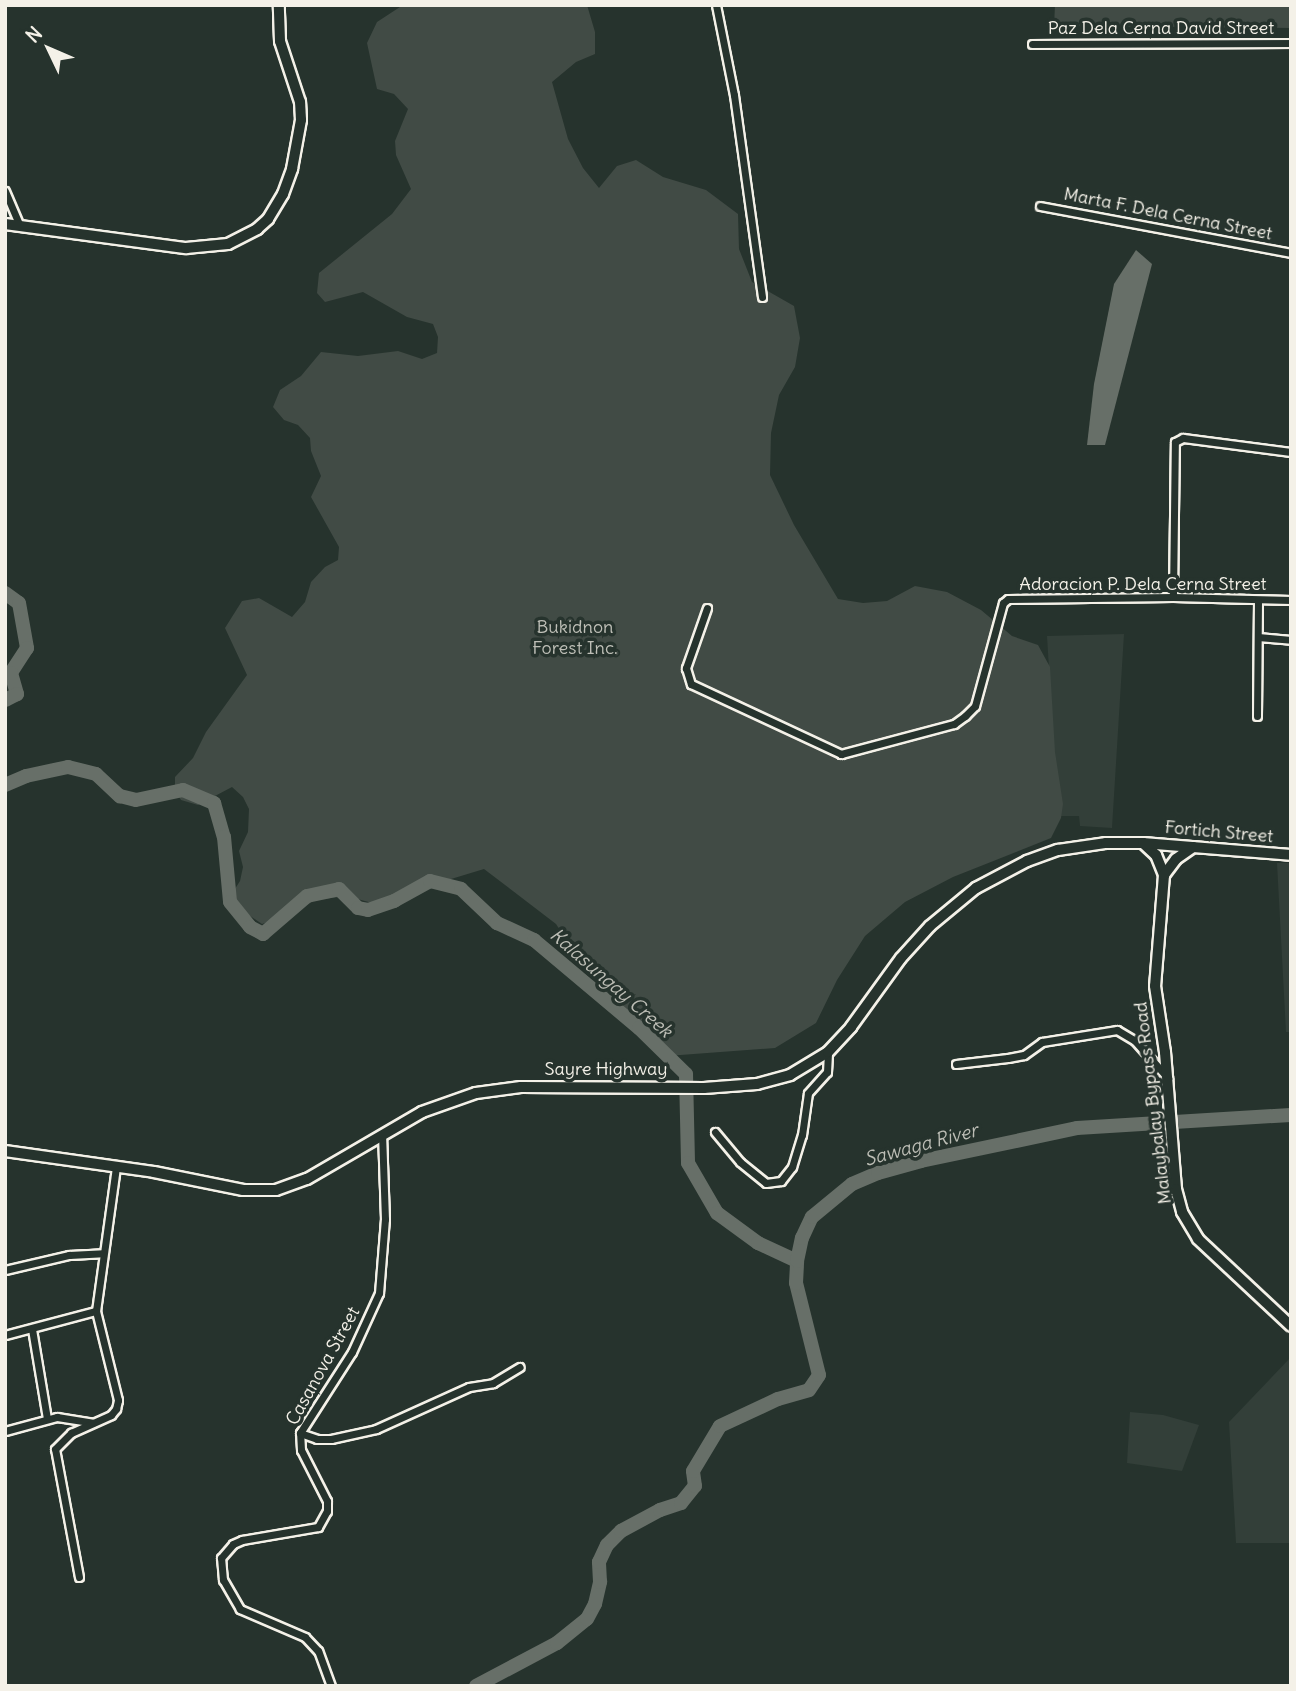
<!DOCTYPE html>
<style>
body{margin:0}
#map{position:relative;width:1296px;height:1691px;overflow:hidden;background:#26332d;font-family:Delius,sans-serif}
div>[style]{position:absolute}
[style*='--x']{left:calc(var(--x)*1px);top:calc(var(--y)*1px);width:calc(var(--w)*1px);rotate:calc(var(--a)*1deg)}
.built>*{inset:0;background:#333f39}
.green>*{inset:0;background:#414b45}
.water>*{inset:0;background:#676f68}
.river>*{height:14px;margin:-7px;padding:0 7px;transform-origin:7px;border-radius:7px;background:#676f68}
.roads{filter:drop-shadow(2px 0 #f4f1e8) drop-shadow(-2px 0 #f4f1e8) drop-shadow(0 2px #f4f1e8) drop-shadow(0 -2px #f4f1e8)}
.minor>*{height:7px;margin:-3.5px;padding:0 3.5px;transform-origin:3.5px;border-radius:3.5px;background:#26332d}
.secondary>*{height:10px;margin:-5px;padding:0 5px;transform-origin:5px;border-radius:5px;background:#26332d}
.trunk>*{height:10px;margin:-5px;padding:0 5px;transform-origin:5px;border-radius:5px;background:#26332d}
span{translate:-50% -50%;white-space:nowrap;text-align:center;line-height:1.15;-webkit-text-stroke:7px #26332d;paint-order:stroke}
.street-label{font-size:18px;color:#f4f1e8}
.park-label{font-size:18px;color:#bebfb7}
.water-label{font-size:19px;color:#bcbdb5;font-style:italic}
.frame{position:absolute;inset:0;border:7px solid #f4f1e8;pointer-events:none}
.north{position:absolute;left:14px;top:14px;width:70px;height:70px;-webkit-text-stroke:5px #26332d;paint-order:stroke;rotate:314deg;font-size:19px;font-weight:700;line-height:28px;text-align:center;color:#f4f1e8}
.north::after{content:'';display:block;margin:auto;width:24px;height:32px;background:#f4f1e8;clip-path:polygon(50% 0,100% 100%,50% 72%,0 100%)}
</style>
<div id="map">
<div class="built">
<div style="clip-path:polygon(1124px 634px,1112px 828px,1080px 826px,1079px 816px,1058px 816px,1047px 636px)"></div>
<div style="clip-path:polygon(1277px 863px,1291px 863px,1291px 1032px,1286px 1032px)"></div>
<div style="clip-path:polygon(1291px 1357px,1291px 1543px,1236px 1543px,1229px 1422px)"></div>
<div style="clip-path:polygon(1130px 1412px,1163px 1415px,1199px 1425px,1182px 1471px,1127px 1463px)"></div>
</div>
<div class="green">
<div style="clip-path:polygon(403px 5px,587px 5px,595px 32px,595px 54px,576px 62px,552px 82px,568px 139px,583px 168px,599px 188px,617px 166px,636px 160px,663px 177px,706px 190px,738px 214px,739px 249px,752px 282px,794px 306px,800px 338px,795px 367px,779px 395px,771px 433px,770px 475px,794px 525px,838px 599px,863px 603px,887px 601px,915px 586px,947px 592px,981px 610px,1012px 636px,1038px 645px,1050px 667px,1055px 752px,1063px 804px,1061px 818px,1051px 838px,953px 877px,905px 902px,865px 936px,837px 980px,816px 1023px,775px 1048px,667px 1056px,584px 967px,556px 924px,484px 869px,372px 903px,347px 896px,315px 900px,290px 915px,262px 924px,240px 909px,231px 895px,240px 881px,243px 867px,239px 851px,248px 832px,249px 809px,243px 797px,232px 787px,198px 805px,181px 800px,175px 790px,175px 777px,193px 758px,206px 732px,247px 675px,225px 628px,242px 601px,259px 598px,292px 617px,305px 602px,311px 582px,325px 567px,338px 560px,339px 547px,311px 497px,321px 476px,311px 451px,310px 438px,298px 425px,284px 420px,273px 407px,280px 390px,301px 376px,321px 352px,358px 356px,398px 351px,422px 359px,437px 353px,438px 337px,433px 324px,407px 317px,363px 292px,325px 302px,317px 293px,319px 273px,392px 214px,411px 189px,396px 155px,395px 141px,408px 109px,394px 94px,377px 89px,367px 43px,377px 22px)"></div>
<div style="clip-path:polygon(1055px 5px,1291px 5px,1291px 28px,1054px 26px)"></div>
</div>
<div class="water">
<div style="clip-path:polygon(1136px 250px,1152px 264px,1105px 445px,1087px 445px,1094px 384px,1114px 284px)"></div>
</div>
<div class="river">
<div style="--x:5;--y:593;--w:17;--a:36"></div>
<div style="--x:19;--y:603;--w:46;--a:79.9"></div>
<div style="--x:27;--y:648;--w:30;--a:123"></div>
<div style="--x:11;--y:673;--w:22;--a:74"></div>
<div style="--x:17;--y:694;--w:13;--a:153"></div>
<div style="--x:5;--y:785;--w:23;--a:-23"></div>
<div style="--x:26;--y:776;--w:43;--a:-12.1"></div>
<div style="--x:68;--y:767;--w:29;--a:14"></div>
<div style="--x:96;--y:774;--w:33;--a:43"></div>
<div style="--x:120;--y:796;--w:16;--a:14"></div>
<div style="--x:136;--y:800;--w:48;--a:-12"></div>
<div style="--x:183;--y:790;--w:34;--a:23"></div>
<div style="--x:214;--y:803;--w:35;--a:74"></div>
<div style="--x:224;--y:837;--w:65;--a:84.7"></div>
<div style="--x:230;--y:902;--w:32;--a:51"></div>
<div style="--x:250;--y:927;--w:15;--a:28"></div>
<div style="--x:263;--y:934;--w:58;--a:-40.8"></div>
<div style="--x:307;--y:896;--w:33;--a:-12"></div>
<div style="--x:339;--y:889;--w:27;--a:45"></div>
<div style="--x:358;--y:908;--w:10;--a:11"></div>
<div style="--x:368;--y:910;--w:28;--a:-19"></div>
<div style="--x:394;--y:901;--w:41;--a:-29.1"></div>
<div style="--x:430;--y:881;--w:32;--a:14"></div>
<div style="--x:461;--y:889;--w:50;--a:43.4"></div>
<div style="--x:497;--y:923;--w:41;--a:24.7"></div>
<div style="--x:534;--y:940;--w:137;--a:40"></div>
<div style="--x:639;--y:1028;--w:66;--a:44.4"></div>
<div style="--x:686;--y:1074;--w:89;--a:88.7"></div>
<div style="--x:688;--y:1163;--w:58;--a:59.9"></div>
<div style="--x:717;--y:1213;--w:51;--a:36.2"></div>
<div style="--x:758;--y:1243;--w:43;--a:24.8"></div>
<div style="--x:476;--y:1686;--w:92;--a:-28"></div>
<div style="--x:557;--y:1643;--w:38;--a:-39"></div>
<div style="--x:587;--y:1619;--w:17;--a:-62"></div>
<div style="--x:595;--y:1604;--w:23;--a:-77"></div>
<div style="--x:600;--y:1582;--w:20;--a:-93"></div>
<div style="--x:599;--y:1562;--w:19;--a:-65"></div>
<div style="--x:607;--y:1545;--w:20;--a:-45"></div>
<div style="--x:621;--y:1531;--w:44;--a:-28.3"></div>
<div style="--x:660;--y:1510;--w:22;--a:-18"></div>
<div style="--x:681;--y:1503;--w:22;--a:-51"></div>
<div style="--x:695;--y:1486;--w:15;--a:-98"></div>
<div style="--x:693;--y:1471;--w:52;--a:-59"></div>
<div style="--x:720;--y:1426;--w:64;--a:-25"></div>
<div style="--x:778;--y:1399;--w:32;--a:-16"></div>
<div style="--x:809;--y:1390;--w:18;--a:-56"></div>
<div style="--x:819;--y:1375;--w:95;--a:-104"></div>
<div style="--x:796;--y:1283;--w:22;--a:-87"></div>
<div style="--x:797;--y:1261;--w:24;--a:-78"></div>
<div style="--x:802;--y:1238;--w:23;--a:-65"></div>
<div style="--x:812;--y:1217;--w:52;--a:-39.5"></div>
<div style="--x:852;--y:1184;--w:28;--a:-23"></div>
<div style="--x:878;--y:1173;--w:45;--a:-15.6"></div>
<div style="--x:921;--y:1161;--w:159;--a:-11.9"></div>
<div style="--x:1077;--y:1128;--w:214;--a:-3.5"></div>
</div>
<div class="roads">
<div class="minor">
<div style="--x:716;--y:5;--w:92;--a:78.7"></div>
<div style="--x:734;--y:95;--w:204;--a:82.1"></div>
<div style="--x:1032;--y:44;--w:259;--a:-0.2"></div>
<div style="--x:5;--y:191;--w:38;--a:67"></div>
<div style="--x:1040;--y:206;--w:255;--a:10.6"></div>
<div style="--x:1173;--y:597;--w:155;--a:-89.3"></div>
<div style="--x:1175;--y:442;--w:9;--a:-27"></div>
<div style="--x:1183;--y:438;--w:109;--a:7.4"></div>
<div style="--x:707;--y:608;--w:64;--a:109.3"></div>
<div style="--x:686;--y:668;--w:17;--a:73"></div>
<div style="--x:691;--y:684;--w:166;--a:25"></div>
<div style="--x:841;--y:754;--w:117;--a:-14.9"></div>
<div style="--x:954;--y:724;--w:14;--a:-36"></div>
<div style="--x:965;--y:716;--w:14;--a:-45"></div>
<div style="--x:975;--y:706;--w:107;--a:-74.8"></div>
<div style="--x:1003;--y:603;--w:6;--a:-39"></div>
<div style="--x:1008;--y:599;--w:165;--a:-0.7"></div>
<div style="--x:1173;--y:597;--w:118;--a:1.5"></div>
<div style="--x:1258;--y:637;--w:33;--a:5"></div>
<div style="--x:1257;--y:716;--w:115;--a:-89.5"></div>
<div style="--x:956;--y:1064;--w:52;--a:-6.6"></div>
<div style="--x:1008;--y:1058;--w:16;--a:-11"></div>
<div style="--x:1024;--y:1055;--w:22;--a:-36"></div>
<div style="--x:1042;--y:1042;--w:76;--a:-9.1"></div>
<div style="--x:1117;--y:1030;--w:21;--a:31"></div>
<div style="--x:1135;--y:1041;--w:50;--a:48.3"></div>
<div style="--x:715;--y:1132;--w:39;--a:50"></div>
<div style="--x:740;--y:1162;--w:33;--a:39"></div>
<div style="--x:766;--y:1183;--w:15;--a:-8"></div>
<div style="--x:781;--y:1181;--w:18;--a:-52"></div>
<div style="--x:792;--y:1167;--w:34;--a:-73"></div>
<div style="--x:802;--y:1135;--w:42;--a:-81.9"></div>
<div style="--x:808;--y:1093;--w:28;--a:-48"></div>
<div style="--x:827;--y:1072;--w:20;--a:-87"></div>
<div style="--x:5;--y:1270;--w:66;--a:-13.2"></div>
<div style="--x:69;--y:1255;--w:34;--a:-3"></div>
<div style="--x:32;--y:1329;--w:91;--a:80.5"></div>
<div style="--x:5;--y:1335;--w:94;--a:-14.8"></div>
<div style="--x:96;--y:1311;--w:146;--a:-82.1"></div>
<div style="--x:5;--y:1431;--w:54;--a:-15.1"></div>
<div style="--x:57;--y:1417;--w:36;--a:9"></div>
<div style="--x:300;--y:1433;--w:18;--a:19"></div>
<div style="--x:317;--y:1439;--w:14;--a:0"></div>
<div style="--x:331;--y:1439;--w:46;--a:-12.5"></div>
<div style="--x:376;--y:1429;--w:102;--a:-24.3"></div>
<div style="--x:469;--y:1387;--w:24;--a:-9"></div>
<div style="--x:493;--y:1383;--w:31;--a:-31"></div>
<div style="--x:79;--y:1577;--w:130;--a:-100.6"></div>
<div style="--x:55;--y:1449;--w:23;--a:-45"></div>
<div style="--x:71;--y:1433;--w:44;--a:-24.2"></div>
<div style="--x:111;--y:1415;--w:8;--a:-50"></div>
<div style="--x:116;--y:1409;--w:9;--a:-77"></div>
<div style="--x:118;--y:1400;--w:92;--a:-103.9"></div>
<div style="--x:331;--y:1686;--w:37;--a:-110"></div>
<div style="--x:318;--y:1651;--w:19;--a:-133"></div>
<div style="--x:305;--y:1637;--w:71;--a:-156.7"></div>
<div style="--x:240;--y:1609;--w:34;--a:-120"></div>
<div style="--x:223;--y:1580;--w:22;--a:-95"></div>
<div style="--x:221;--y:1558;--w:18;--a:-49"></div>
<div style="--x:233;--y:1544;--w:10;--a:-24"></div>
<div style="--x:242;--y:1540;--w:77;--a:-9.7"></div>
<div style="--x:318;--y:1527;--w:18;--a:-61"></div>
<div style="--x:327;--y:1511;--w:10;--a:-90"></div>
<div style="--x:327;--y:1501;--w:57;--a:-117"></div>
<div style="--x:301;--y:1450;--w:17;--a:-93"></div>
<div style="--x:300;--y:1433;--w:96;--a:-57.3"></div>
<div style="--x:352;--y:1352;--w:65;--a:-65.4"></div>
<div style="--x:379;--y:1293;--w:74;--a:-85.4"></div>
<div style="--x:385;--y:1219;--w:85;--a:-92"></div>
</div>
<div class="secondary">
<div style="--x:5;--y:224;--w:183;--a:7.6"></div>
<div style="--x:186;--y:248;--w:42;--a:-5.4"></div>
<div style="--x:228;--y:244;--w:33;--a:-27"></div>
<div style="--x:257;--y:229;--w:15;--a:-42"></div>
<div style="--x:268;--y:219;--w:29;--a:-59"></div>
<div style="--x:283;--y:194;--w:27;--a:-70"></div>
<div style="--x:292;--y:169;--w:50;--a:-79.6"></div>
<div style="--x:301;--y:120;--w:18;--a:-93"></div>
<div style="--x:300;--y:102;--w:64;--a:-108.2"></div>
<div style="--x:280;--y:41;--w:36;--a:-92"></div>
<div style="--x:1143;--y:843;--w:18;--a:43"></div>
<div style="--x:1156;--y:855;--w:22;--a:68"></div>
<div style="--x:1164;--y:875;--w:111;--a:94.6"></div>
<div style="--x:1155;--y:986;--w:67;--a:81.4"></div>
<div style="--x:1165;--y:1052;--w:137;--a:85.4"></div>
<div style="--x:1176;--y:1189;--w:24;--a:75"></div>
<div style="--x:1182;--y:1212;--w:31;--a:59"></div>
<div style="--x:1198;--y:1239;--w:127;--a:43.1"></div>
<div style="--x:1164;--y:875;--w:20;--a:-53"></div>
<div style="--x:1176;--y:859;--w:21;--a:-35"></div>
</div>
<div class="trunk">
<div style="--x:5;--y:1151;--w:150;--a:8"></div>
<div style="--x:154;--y:1172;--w:91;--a:11.4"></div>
<div style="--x:243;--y:1190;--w:33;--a:0"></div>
<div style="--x:276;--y:1190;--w:33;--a:-20"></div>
<div style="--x:307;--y:1179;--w:133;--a:-30.2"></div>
<div style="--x:422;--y:1112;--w:57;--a:-19.4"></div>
<div style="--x:476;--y:1093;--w:45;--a:-7.6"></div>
<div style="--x:521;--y:1087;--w:183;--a:0.3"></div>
<div style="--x:704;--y:1088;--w:53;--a:-4.3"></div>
<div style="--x:757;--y:1084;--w:34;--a:-15"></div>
<div style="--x:790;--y:1075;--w:44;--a:-31.2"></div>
<div style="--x:828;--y:1052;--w:34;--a:-47"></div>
<div style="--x:851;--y:1027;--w:85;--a:-54.1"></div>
<div style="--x:901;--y:958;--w:43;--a:-47.8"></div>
<div style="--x:930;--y:926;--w:60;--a:-39.6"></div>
<div style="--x:976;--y:888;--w:58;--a:-27.9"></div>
<div style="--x:1027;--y:861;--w:33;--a:-20"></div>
<div style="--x:1058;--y:850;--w:49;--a:-8.3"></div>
<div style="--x:1106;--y:843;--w:37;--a:0"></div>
<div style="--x:1143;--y:843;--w:148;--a:4.6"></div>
</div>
</div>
<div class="street-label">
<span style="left:1161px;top:28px">Paz Dela Cerna David Street</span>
<span style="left:1168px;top:214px;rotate:11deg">Marta F. Dela Cerna Street</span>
<span style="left:1143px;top:584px">Adoracion P. Dela Cerna Street</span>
<span style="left:1219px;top:832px;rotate:5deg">Fortich Street</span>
<span style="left:606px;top:1069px">Sayre Highway</span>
<span style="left:1153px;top:1103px;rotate:-97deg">Malaybalay Bypass Road</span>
<span style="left:323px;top:1366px;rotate:-61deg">Casanova Street</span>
</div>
<div class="park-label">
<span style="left:575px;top:638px">Bukidnon<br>Forest Inc.</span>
</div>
<div class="water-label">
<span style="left:611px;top:983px;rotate:41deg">Kalasungay Creek</span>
<span style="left:921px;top:1145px;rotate:-15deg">Sawaga River</span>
</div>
<div class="frame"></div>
<div class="north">N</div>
</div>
